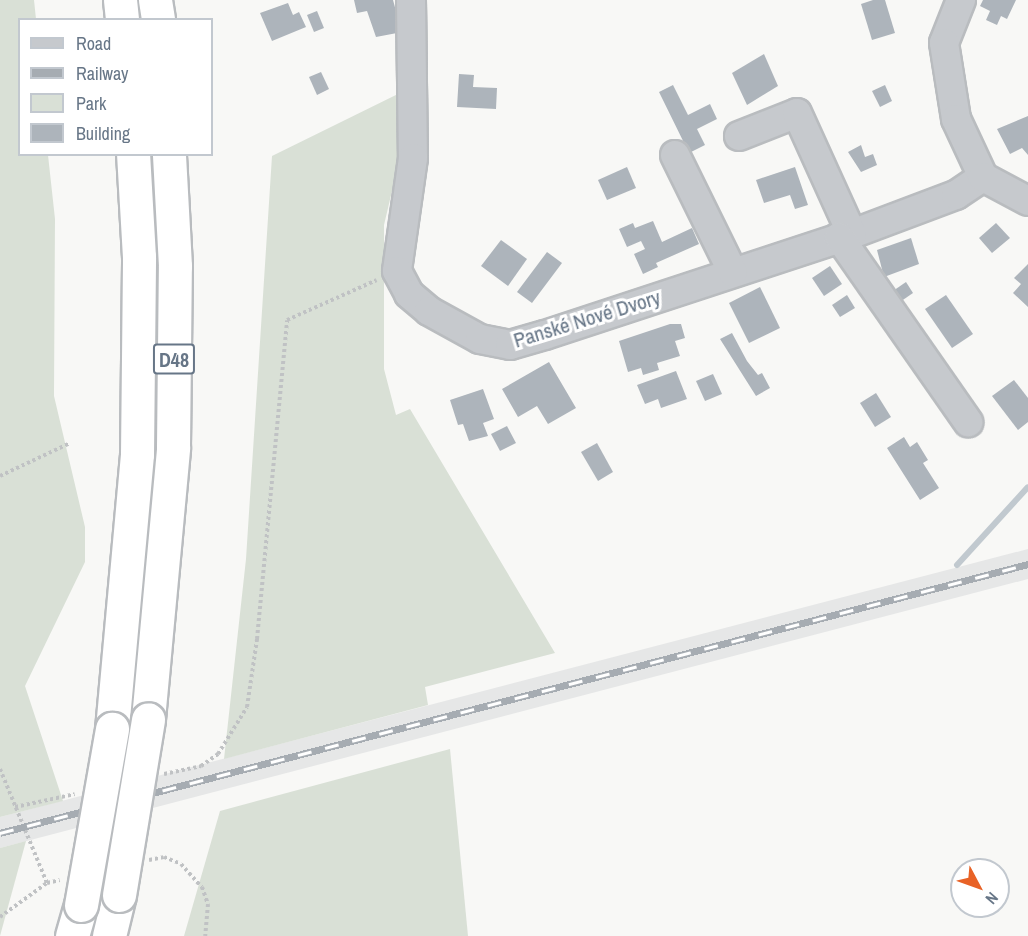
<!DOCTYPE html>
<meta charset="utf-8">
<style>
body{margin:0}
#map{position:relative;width:1028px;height:936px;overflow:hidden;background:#f8f8f6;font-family:"Archivo Narrow",sans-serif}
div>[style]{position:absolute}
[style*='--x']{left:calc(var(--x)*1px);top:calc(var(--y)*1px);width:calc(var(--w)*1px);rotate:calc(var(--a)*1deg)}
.built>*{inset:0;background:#e6e7e7}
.green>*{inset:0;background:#d9e0d6}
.stream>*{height:6px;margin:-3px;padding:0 3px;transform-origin:3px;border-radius:3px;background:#c1c9cf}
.building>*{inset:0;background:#adb4bb}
.path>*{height:4px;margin-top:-2px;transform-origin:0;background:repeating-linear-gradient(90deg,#c0c2c4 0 3px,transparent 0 6px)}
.roads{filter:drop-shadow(2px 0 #b9bcbf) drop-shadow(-2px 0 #b9bcbf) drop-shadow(0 2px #b9bcbf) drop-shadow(0 -2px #b9bcbf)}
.minor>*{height:28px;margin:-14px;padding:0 14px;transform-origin:14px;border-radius:14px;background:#c6c9cd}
.highway>*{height:33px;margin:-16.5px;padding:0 16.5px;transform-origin:16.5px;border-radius:16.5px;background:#fff}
.rail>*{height:7px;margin-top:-3.5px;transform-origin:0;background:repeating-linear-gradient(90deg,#fff 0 14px,#a6acb2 0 28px);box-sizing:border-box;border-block:2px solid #a6acb2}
.bridges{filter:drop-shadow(2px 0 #b9bcbf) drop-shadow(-2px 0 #b9bcbf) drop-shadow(0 2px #b9bcbf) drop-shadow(0 -2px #b9bcbf)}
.highway-bridge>*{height:33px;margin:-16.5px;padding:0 16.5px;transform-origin:16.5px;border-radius:16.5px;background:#fff}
span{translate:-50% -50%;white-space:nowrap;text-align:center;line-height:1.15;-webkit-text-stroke:6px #fff;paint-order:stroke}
.shield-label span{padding:2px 4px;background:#fff;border:2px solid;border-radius:4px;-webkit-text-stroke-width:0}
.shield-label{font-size:20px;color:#677687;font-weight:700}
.street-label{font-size:21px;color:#677687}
.legend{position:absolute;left:18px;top:18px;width:195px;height:138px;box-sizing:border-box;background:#fff;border:2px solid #c2c8cf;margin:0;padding:8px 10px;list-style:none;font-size:18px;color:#677687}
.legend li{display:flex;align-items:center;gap:12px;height:30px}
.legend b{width:30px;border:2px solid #c2c8cf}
.north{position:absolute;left:950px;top:858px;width:60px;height:60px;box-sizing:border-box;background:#fff;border:2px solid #c2c8cf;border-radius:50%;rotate:131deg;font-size:16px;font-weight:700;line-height:24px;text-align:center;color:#677687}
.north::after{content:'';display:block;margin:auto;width:21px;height:27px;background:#e86226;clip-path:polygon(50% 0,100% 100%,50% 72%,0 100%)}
</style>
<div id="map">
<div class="built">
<div style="clip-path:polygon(1028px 549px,1028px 579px,0 848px,0 817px)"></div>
</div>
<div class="green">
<div style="clip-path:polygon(0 0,34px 0,36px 19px,20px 20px,20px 154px,48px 155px,55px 219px,54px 396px,85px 527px,85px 562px,25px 686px,63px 801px,0 817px)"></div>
<div style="clip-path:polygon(402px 92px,404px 140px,384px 225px,384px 369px,396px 415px,410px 409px,555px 653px,425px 687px,428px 705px,224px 759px,246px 559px,272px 156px)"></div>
<div style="clip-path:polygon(450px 749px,468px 936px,184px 936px,220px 811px)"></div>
<div style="clip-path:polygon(26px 841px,0 936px,0 848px)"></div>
</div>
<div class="stream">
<div style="--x:957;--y:565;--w:105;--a:-47.7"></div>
</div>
<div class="building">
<div style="clip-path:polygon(354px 0,393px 0,399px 22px,395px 23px,397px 33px,376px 37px,367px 11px,357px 13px)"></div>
<div style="clip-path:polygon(873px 0,885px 0,895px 33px,872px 40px,861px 4px)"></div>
<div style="clip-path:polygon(983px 0,1016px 0,1007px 19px,1001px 16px,997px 25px,986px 20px,990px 11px,980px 6px)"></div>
<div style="clip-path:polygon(288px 3px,293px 15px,299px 12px,306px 27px,272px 41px,260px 13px)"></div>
<div style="clip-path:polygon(317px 11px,324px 28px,314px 32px,307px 15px)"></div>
<div style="clip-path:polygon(764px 54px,778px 86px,747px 105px,732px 73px)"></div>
<div style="clip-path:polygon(321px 72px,329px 89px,317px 95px,309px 77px)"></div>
<div style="clip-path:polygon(459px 74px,474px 75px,473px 87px,497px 88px,496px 109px,457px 107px)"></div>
<div style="clip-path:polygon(673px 85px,688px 115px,710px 104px,717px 119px,697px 129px,705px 145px,689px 153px,659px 92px)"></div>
<div style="clip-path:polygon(885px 85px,892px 101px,880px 107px,872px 91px)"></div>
<div style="clip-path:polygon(1028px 116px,1028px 155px,1022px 148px,1010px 154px,997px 129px)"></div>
<div style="clip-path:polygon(861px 145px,865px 157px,873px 154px,877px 165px,861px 172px,848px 152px)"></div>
<div style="clip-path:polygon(627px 167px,636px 188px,607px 200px,598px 180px)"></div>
<div style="clip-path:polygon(795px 167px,808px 205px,795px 209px,790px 195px,764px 203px,756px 180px)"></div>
<div style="clip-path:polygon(653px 221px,662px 242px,692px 228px,699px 244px,656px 263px,658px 267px,643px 274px,634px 254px,645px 249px,641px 241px,627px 247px,619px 229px,633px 223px,635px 228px)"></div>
<div style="clip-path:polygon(996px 223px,1010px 238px,992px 253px,979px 238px)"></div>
<div style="clip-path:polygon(911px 238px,919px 264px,884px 277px,877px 250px)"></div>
<div style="clip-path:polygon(501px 240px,527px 259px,508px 286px,481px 266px)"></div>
<div style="clip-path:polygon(547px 252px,562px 263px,532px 303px,517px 292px)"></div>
<div style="clip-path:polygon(1028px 264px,1028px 307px,1013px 293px,1021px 284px,1014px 278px)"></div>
<div style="clip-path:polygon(830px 266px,842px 284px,824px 296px,812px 278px)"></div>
<div style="clip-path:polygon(906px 282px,913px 293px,897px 304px,890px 293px)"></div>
<div style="clip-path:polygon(760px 287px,780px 328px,749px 343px,729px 303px)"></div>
<div style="clip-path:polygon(847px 295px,855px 308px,840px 317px,832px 305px)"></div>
<div style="clip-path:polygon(946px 295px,973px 334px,952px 348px,925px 309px)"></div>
<div style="clip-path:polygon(670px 324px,681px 324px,685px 338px,675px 341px,680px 356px,657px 363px,659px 370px,643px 375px,641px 368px,628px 372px,619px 341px)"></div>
<div style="clip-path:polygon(732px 333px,747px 361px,758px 375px,762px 373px,770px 388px,756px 396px,720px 339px)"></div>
<div style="clip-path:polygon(549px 362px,576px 408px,548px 424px,537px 406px,518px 417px,502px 389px)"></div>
<div style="clip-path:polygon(676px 371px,687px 399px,661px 408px,658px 399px,645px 404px,637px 385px)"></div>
<div style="clip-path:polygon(713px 374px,722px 394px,705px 401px,696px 381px)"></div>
<div style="clip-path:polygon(1014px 380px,1028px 398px,1028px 422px,1018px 430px,992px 396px)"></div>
<div style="clip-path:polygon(483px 389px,494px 419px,483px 423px,488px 436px,469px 441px,463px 424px,458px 425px,450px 400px)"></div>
<div style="clip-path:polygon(876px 393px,891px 417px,875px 427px,860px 403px)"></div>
<div style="clip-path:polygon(507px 426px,516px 443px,500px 451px,491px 434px)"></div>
<div style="clip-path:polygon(904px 437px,910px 447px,917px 442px,928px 460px,923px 463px,939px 488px,920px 500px,887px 448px)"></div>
<div style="clip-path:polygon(597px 443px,613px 472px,598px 481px,581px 452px)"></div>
</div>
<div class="path">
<div style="--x:0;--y:476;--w:77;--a:-25.2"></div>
<div style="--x:0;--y:769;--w:123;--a:67.6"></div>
<div style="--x:47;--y:883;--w:13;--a:-13"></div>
<div style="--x:164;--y:774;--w:38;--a:-12"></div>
<div style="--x:201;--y:766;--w:21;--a:-35"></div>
<div style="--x:218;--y:754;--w:55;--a:-58.3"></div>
<div style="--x:247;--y:707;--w:69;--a:-81.6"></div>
<div style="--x:257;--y:639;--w:320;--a:-84.6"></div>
<div style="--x:287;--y:320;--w:98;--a:-24"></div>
<div style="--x:15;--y:807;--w:61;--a:-12.2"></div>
<div style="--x:149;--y:860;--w:15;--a:-11"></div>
<div style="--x:164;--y:857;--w:18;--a:22"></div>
<div style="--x:181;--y:864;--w:31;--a:48"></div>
<div style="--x:202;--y:887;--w:18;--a:71"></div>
<div style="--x:208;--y:904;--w:32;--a:95"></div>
<div style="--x:0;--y:917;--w:58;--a:-35.9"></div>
</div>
<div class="roads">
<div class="minor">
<div style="--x:411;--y:0;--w:158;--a:89.3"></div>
<div style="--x:413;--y:158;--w:114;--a:98.1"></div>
<div style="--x:397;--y:271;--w:26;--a:62"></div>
<div style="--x:409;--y:294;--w:26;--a:40"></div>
<div style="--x:429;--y:311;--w:58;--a:28.8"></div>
<div style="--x:480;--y:339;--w:31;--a:11"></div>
<div style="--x:510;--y:345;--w:36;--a:-16"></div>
<div style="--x:545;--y:335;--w:323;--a:-18.2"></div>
<div style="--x:852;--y:234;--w:111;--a:-20.6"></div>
<div style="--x:956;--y:195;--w:32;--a:-34"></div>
<div style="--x:961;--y:0;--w:46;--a:111.6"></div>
<div style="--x:944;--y:43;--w:77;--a:81"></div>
<div style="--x:956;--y:119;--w:64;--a:65"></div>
<div style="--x:983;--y:177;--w:51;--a:28.1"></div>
<div style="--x:739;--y:136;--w:62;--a:-21.6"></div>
<div style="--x:797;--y:113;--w:133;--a:65.6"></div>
<div style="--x:675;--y:155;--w:131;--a:63.8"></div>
<div style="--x:839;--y:237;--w:226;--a:55.1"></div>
</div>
<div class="highway">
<div style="--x:120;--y:0;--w:20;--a:84"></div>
<div style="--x:155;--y:0;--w:20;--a:81"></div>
<div style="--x:148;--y:719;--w:273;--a:-84.7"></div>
<div style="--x:173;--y:447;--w:181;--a:-89.4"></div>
<div style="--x:175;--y:266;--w:112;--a:-93.1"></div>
<div style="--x:112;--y:729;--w:276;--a:-84.8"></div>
<div style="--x:137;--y:454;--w:197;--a:-89.4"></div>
<div style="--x:139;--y:257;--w:103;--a:-93.3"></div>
<div style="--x:72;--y:936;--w:32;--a:-74"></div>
<div style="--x:109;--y:936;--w:42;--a:-76.3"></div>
</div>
</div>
<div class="rail">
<div style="--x:0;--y:833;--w:1063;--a:-14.66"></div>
</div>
<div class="bridges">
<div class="highway-bridge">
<div style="--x:119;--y:895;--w:178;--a:-80.6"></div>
<div style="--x:81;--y:905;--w:179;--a:-80"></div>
</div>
</div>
<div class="shield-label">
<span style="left:174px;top:359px">D48</span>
</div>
<div class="street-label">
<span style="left:587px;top:319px;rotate:-17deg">Panské Nové Dvory</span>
</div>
<ul class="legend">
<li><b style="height:8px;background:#c6c9cd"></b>Road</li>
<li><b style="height:8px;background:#a6acb2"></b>Railway</li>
<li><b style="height:16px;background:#d9e0d6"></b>Park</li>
<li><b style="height:16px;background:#adb4bb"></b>Building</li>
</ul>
<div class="north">N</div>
</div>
